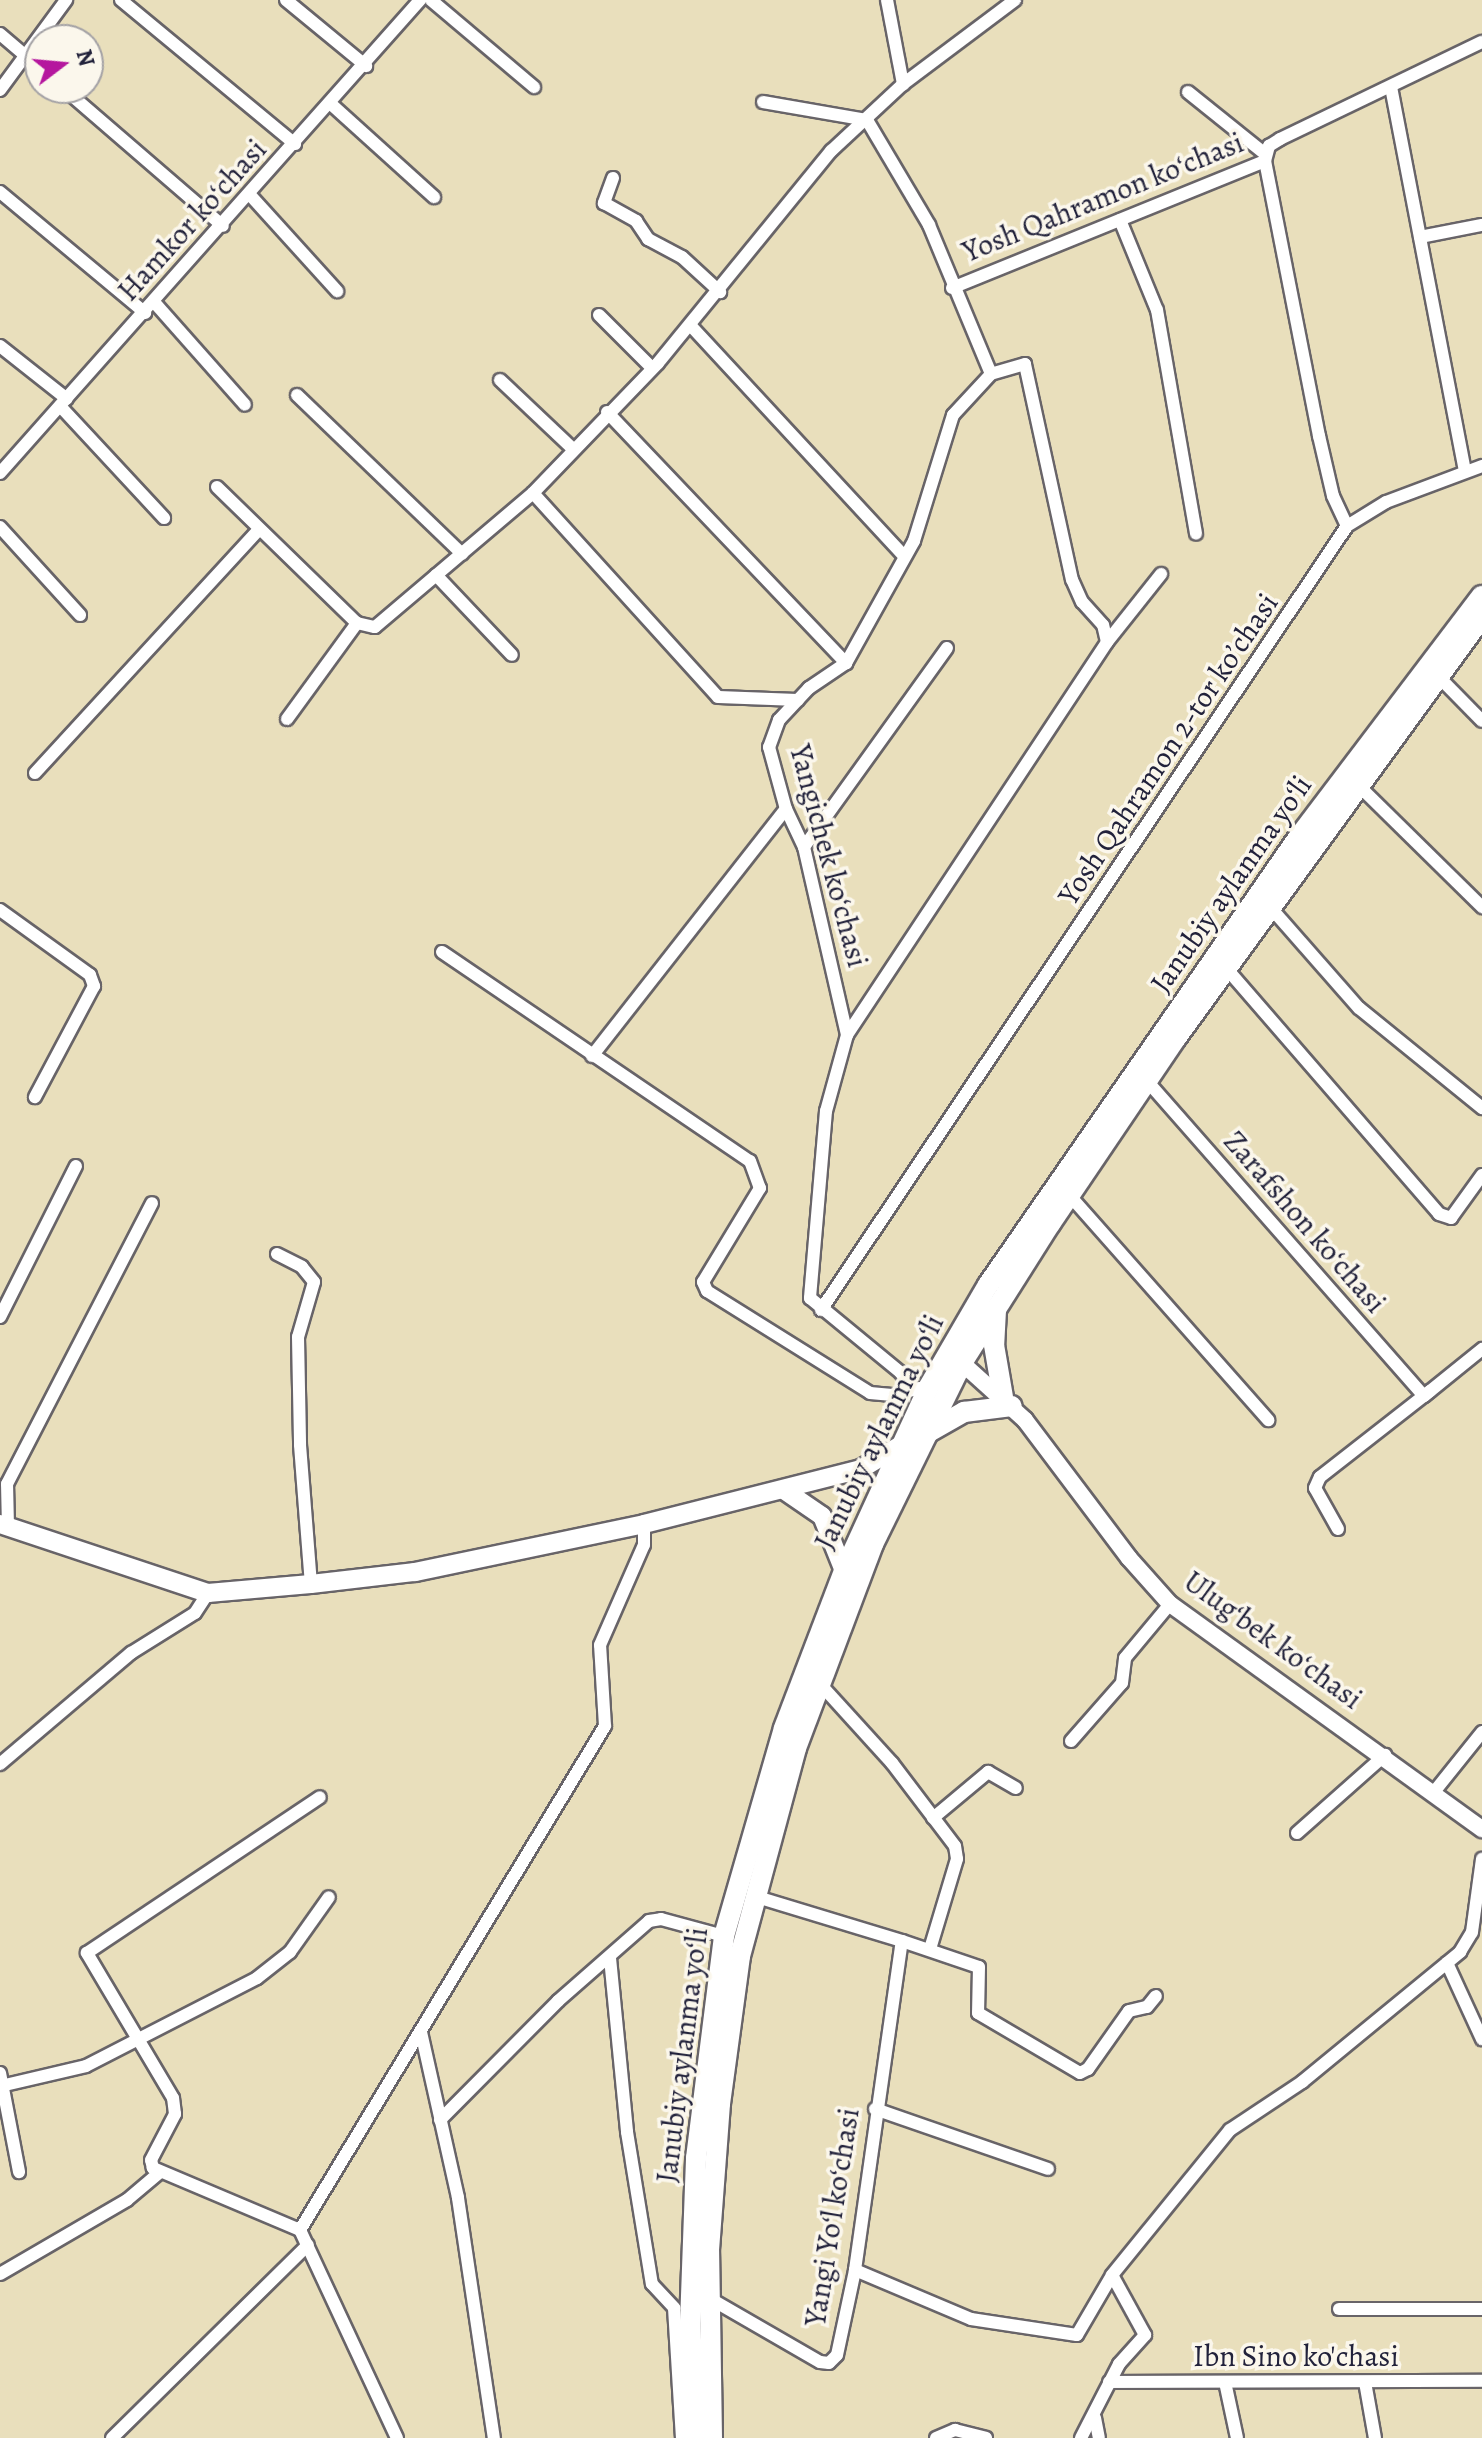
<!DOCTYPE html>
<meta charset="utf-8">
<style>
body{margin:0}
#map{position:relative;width:1482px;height:2438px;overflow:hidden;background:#e9dfbc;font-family:Alegreya,serif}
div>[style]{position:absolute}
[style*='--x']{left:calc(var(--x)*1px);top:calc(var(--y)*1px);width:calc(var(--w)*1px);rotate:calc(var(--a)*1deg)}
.roads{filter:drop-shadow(2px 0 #686468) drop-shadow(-2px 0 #686468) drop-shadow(0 2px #686468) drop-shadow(0 -2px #686468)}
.minor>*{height:12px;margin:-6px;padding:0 6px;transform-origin:6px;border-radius:6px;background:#fff}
.tertiary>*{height:16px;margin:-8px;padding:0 8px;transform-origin:8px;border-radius:8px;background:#fff}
.secondary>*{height:18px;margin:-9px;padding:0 9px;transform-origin:9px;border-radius:9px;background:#fff}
.trunk>*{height:20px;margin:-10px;padding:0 10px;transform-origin:10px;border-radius:10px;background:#fff}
span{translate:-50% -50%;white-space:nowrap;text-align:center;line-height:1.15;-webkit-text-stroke:7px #fbf7ec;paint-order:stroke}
.street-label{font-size:30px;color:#22223b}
.north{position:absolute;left:24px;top:24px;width:80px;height:80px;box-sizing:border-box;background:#fbf7ec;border:2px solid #a4a2a5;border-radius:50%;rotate:74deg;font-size:22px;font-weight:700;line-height:32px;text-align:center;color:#22223b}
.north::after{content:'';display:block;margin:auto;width:28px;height:36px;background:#b5179e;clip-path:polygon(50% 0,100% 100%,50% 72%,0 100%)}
</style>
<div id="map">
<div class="roads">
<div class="minor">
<div style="--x:121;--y:0;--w:226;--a:39.6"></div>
<div style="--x:286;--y:0;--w:104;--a:39.5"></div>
<div style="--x:431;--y:0;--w:135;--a:40.2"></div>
<div style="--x:887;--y:0;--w:86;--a:79.2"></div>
<div style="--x:0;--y:34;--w:52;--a:40.4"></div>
<div style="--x:1391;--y:87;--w:391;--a:79.1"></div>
<div style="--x:63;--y:88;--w:211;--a:40.8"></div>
<div style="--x:0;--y:90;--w:112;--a:-53.7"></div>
<div style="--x:1188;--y:92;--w:99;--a:38.8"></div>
<div style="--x:763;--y:102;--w:106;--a:9.8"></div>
<div style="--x:867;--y:120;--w:122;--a:59.4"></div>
<div style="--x:929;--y:225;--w:161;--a:67.4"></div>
<div style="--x:331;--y:104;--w:139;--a:42.1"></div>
<div style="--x:613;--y:178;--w:27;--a:110"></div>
<div style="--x:604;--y:203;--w:37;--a:29"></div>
<div style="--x:636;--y:221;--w:22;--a:56"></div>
<div style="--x:648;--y:239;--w:38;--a:28"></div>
<div style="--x:682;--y:257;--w:52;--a:42.6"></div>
<div style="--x:0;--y:192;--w:189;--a:39.8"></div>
<div style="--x:250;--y:195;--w:130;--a:47.8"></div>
<div style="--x:1120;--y:220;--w:97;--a:67.7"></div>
<div style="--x:1157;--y:310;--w:227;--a:80.1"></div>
<div style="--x:1420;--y:237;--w:63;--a:-11"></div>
<div style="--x:952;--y:288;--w:338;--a:-22.1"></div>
<div style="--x:1265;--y:161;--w:16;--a:-75"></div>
<div style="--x:1269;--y:146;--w:13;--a:-32"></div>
<div style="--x:1280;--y:139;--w:224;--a:-25.7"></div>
<div style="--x:154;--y:302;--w:137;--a:48.5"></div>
<div style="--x:599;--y:315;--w:75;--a:45"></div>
<div style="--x:691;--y:326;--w:313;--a:47.2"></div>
<div style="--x:0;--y:346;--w:85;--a:38.3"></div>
<div style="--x:500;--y:380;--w:99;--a:43.4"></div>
<div style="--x:297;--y:395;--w:229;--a:43.9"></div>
<div style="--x:60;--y:406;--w:153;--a:47.1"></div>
<div style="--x:607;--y:412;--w:347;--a:46.4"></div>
<div style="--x:0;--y:473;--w:633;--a:-48.4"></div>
<div style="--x:217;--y:487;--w:195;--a:44.2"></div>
<div style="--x:357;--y:623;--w:18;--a:13"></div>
<div style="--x:375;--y:627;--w:207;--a:-40.3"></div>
<div style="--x:533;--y:493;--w:180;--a:-46.1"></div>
<div style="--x:658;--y:363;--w:274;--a:-50.8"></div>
<div style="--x:831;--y:151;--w:98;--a:-42.9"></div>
<div style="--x:903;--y:84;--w:140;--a:-36.9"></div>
<div style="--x:533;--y:493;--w:275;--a:47.8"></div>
<div style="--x:718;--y:697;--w:80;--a:2.1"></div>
<div style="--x:1347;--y:526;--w:46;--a:-31.6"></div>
<div style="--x:1386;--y:502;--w:103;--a:-20.6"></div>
<div style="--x:0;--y:527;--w:119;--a:47.7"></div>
<div style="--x:436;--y:575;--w:110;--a:46.5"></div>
<div style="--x:1107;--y:642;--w:87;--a:-51.5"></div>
<div style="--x:1437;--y:675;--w:64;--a:45.6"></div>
<div style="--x:287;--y:719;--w:119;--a:-53.9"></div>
<div style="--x:35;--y:773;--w:331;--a:-47.4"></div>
<div style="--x:1359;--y:786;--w:173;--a:44.5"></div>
<div style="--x:804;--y:847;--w:245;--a:-54.3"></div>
<div style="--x:1271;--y:908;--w:133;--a:48.7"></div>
<div style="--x:1359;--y:1008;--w:159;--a:39.1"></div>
<div style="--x:0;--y:910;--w:111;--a:35.8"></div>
<div style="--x:90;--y:975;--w:12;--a:70"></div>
<div style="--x:94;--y:986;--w:126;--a:118"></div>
<div style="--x:442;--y:952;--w:372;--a:34.2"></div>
<div style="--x:750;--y:1161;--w:29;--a:70"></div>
<div style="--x:760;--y:1188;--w:110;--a:121.2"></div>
<div style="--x:703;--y:1282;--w:10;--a:66"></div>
<div style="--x:707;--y:1291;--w:192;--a:32"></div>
<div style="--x:870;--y:1393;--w:25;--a:5"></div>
<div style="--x:895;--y:1395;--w:25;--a:-16"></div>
<div style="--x:1227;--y:969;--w:324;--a:49.1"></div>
<div style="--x:1439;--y:1214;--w:13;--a:18"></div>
<div style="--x:1451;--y:1218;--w:53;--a:-54.2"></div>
<div style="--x:847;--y:1035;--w:471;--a:-56.5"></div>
<div style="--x:1107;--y:642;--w:17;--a:-103"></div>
<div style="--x:1103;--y:625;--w:31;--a:-132"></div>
<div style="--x:1082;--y:602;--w:24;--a:-114"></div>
<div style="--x:1072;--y:580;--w:221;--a:-102.3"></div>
<div style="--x:1025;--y:364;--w:35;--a:164"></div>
<div style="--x:991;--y:374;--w:56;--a:132.8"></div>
<div style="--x:953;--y:415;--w:132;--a:107.2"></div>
<div style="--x:914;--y:541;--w:140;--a:119.1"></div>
<div style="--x:846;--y:663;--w:45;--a:146"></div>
<div style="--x:809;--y:688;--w:44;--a:133.2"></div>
<div style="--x:779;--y:720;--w:29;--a:110"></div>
<div style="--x:769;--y:747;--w:64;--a:74.7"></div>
<div style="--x:786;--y:809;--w:42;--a:64.7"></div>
<div style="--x:804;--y:847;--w:193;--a:77.1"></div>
<div style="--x:847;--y:1035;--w:79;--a:105.4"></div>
<div style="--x:826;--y:1111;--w:188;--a:94.9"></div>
<div style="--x:810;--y:1298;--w:117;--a:39.4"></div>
<div style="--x:900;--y:1372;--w:21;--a:53"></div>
<div style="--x:592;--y:1056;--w:314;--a:-51.9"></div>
<div style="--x:1148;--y:1082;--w:418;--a:48.7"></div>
<div style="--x:1424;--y:1396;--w:75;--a:-39"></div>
<div style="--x:1071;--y:1197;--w:298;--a:48.5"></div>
<div style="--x:277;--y:1254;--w:28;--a:27"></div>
<div style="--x:302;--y:1267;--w:19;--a:51"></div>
<div style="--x:314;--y:1282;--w:57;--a:106.2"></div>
<div style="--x:298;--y:1337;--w:108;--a:88.9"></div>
<div style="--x:300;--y:1445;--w:139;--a:85.5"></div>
<div style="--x:821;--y:1310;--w:944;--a:-56.14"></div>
<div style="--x:1347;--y:526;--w:33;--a:-115"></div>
<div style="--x:1333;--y:496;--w:62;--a:-103.1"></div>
<div style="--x:1319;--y:436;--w:280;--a:-101.1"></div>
<div style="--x:0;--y:1317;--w:169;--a:-63.3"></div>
<div style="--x:8;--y:1527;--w:43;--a:-91.3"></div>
<div style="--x:7;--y:1484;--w:316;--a:-62.7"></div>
<div style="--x:1338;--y:1529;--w:47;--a:-119.3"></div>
<div style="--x:1315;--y:1488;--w:12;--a:-66"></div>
<div style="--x:1320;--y:1477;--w:140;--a:-38"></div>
<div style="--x:821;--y:1685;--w:105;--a:47.7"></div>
<div style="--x:892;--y:1763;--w:104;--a:52.8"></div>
<div style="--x:955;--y:1846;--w:13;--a:81"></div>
<div style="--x:957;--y:1859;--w:94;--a:106.7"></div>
<div style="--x:1071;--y:1741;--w:77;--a:-48.7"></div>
<div style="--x:1122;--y:1683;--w:25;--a:-83"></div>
<div style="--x:1125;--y:1658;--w:70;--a:-50.2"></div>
<div style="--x:0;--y:1764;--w:172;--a:-40.3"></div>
<div style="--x:131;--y:1653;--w:75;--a:-32"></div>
<div style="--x:195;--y:1613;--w:24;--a:-57"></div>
<div style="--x:1434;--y:1792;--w:77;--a:-51.3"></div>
<div style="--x:933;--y:1818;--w:72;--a:-39.9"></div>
<div style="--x:988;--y:1772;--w:32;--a:30"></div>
<div style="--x:1297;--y:1833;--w:118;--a:-41.6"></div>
<div style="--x:902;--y:1941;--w:81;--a:18.7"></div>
<div style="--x:979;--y:1967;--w:46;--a:91.2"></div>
<div style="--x:978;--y:2013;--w:118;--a:30.5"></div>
<div style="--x:1080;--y:2073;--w:9;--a:-27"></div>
<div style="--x:1088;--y:2069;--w:71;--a:-54.7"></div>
<div style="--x:1129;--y:2011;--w:18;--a:-13"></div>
<div style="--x:1147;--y:2007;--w:14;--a:-51"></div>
<div style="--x:610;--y:1958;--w:175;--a:84.4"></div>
<div style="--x:627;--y:2132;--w:154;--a:80.7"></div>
<div style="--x:652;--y:2284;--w:33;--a:47"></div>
<div style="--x:674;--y:2308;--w:130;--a:86.5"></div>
<div style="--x:1447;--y:1963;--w:84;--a:65.3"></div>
<div style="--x:421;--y:2032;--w:170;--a:77.4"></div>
<div style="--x:458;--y:2198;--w:243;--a:81.5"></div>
<div style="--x:0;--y:2073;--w:101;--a:79.1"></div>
<div style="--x:5;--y:2085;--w:83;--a:-13.2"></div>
<div style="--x:86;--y:2066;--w:192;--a:-27.2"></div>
<div style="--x:257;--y:1978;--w:42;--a:-38.2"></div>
<div style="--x:290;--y:1952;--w:67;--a:-54.7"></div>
<div style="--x:875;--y:2109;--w:183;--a:19.1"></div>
<div style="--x:440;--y:2120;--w:168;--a:-45.2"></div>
<div style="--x:558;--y:2001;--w:121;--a:-41.3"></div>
<div style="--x:649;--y:1921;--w:12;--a:-9"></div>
<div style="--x:661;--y:1919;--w:65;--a:15.1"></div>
<div style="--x:300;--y:2230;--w:160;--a:-157.1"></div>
<div style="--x:153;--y:2168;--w:8;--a:-104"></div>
<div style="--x:151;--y:2160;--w:52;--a:-62.4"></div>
<div style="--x:175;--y:2114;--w:16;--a:-97"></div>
<div style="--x:173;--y:2098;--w:169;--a:-120.7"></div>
<div style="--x:87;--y:1953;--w:280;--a:-33.8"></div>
<div style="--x:855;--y:2270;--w:126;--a:22.9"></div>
<div style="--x:971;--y:2319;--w:107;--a:8.6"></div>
<div style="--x:1077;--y:2335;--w:69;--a:-59.7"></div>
<div style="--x:1112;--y:2275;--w:187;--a:-50.9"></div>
<div style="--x:1230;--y:2130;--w:87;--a:-33.7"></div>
<div style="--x:1302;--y:2082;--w:205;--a:-39.4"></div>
<div style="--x:1460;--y:1952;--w:23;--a:-59"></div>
<div style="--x:1472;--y:1932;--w:74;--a:-82.2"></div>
<div style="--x:0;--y:2274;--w:147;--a:-30.2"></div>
<div style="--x:127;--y:2200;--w:42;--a:-40.2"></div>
<div style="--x:709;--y:2298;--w:128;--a:30"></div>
<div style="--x:820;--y:2362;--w:9;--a:6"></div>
<div style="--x:829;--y:2363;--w:11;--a:-45"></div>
<div style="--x:837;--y:2355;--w:87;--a:-78"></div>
<div style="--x:855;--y:2270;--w:332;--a:-81.9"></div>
<div style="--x:902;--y:1941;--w:155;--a:-163.1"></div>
<div style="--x:1339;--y:2309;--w:143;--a:0"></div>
<div style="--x:1109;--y:2382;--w:373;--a:-0.2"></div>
<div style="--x:1225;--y:2382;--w:57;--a:77.9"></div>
<div style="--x:1365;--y:2382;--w:57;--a:79.9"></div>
<div style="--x:1095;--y:2418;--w:20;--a:79"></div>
<div style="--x:112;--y:2438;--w:275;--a:-44.6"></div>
<div style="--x:397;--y:2438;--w:230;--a:-115"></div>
<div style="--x:300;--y:2230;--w:589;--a:-58.82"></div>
<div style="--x:605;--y:1726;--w:81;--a:-93.5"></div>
<div style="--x:600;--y:1645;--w:109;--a:-66.3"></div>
<div style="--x:644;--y:1545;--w:21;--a:-90"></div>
<div style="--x:936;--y:2438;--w:21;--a:-23"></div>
<div style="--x:955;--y:2430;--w:32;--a:14"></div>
<div style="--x:1081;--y:2438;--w:83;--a:-62.8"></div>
<div style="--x:1119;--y:2364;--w:39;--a:-48"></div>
<div style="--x:1145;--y:2335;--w:68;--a:-118.8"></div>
</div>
<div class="tertiary">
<div style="--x:962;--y:1363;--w:85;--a:42.1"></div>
<div style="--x:1025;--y:1420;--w:173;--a:53"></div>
<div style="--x:1129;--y:1558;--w:62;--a:48.3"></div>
<div style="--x:1170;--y:1604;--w:385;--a:35.8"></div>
</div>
<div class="secondary">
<div style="--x:784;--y:1490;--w:46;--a:34.4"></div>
<div style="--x:822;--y:1516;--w:59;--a:68.2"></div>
<div style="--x:0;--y:1524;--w:219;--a:18.4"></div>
<div style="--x:208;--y:1593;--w:103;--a:-5"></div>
<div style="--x:311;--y:1584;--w:105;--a:-6.6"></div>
<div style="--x:415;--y:1572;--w:234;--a:-11.8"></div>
<div style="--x:644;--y:1524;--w:224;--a:-14.2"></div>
<div style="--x:861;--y:1469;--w:47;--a:-31"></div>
</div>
<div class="trunk">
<div style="--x:996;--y:1310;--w:35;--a:93"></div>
<div style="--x:994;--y:1345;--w:53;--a:80.2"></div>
<div style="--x:927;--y:1433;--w:43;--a:-29.6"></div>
<div style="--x:964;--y:1412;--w:48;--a:-7.1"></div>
<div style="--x:697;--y:2438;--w:115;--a:-93.5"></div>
<div style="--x:690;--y:2323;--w:165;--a:-87.9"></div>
<div style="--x:696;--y:2158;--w:224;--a:-82.8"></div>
<div style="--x:724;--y:1936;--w:216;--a:-73.9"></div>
<div style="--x:784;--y:1728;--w:168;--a:-69.1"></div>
<div style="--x:844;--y:1571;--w:201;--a:-65.3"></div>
<div style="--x:928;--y:1388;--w:119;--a:-59.8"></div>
<div style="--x:988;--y:1285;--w:544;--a:-55.26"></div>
<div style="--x:1298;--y:838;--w:304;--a:-52.8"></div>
<div style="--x:712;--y:2438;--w:188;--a:-90.9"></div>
<div style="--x:709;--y:2250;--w:146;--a:-85.7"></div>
<div style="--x:720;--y:2104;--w:149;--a:-82.3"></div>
<div style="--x:740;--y:1956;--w:215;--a:-74.9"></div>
<div style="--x:796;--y:1748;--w:218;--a:-69.3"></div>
<div style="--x:873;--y:1544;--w:202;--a:-63.8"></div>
<div style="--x:962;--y:1363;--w:165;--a:-57.7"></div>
<div style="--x:1050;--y:1224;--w:225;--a:-55.9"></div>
<div style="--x:1176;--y:1038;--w:520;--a:-53.99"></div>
</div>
</div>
<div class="street-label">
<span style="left:1103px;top:197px;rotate:-22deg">Yosh Qahramon koʻchasi</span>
<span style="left:192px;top:220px;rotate:-48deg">Hamkor koʻchasi</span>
<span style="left:1168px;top:749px;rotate:-56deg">Yosh Qahramon 2-tor koʼchasi</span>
<span style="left:829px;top:856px;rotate:75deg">Yangichek koʻchasi</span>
<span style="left:1231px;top:884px;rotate:-55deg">Janubiy aylanma yoʻli</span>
<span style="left:1305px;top:1222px;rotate:49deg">Zarafshon koʻchasi</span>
<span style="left:879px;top:1432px;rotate:-64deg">Janubiy aylanma yoʻli</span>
<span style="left:1273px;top:1640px;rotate:36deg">Ulugʻbek koʻchasi</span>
<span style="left:682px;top:2055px;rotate:-83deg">Janubiy aylanma yoʻli</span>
<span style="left:832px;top:2217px;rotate:-81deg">Yangi Yoʻl koʻchasi</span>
<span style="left:1296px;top:2356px">Ibn Sino ko'chasi</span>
</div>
<div class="north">N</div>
</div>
